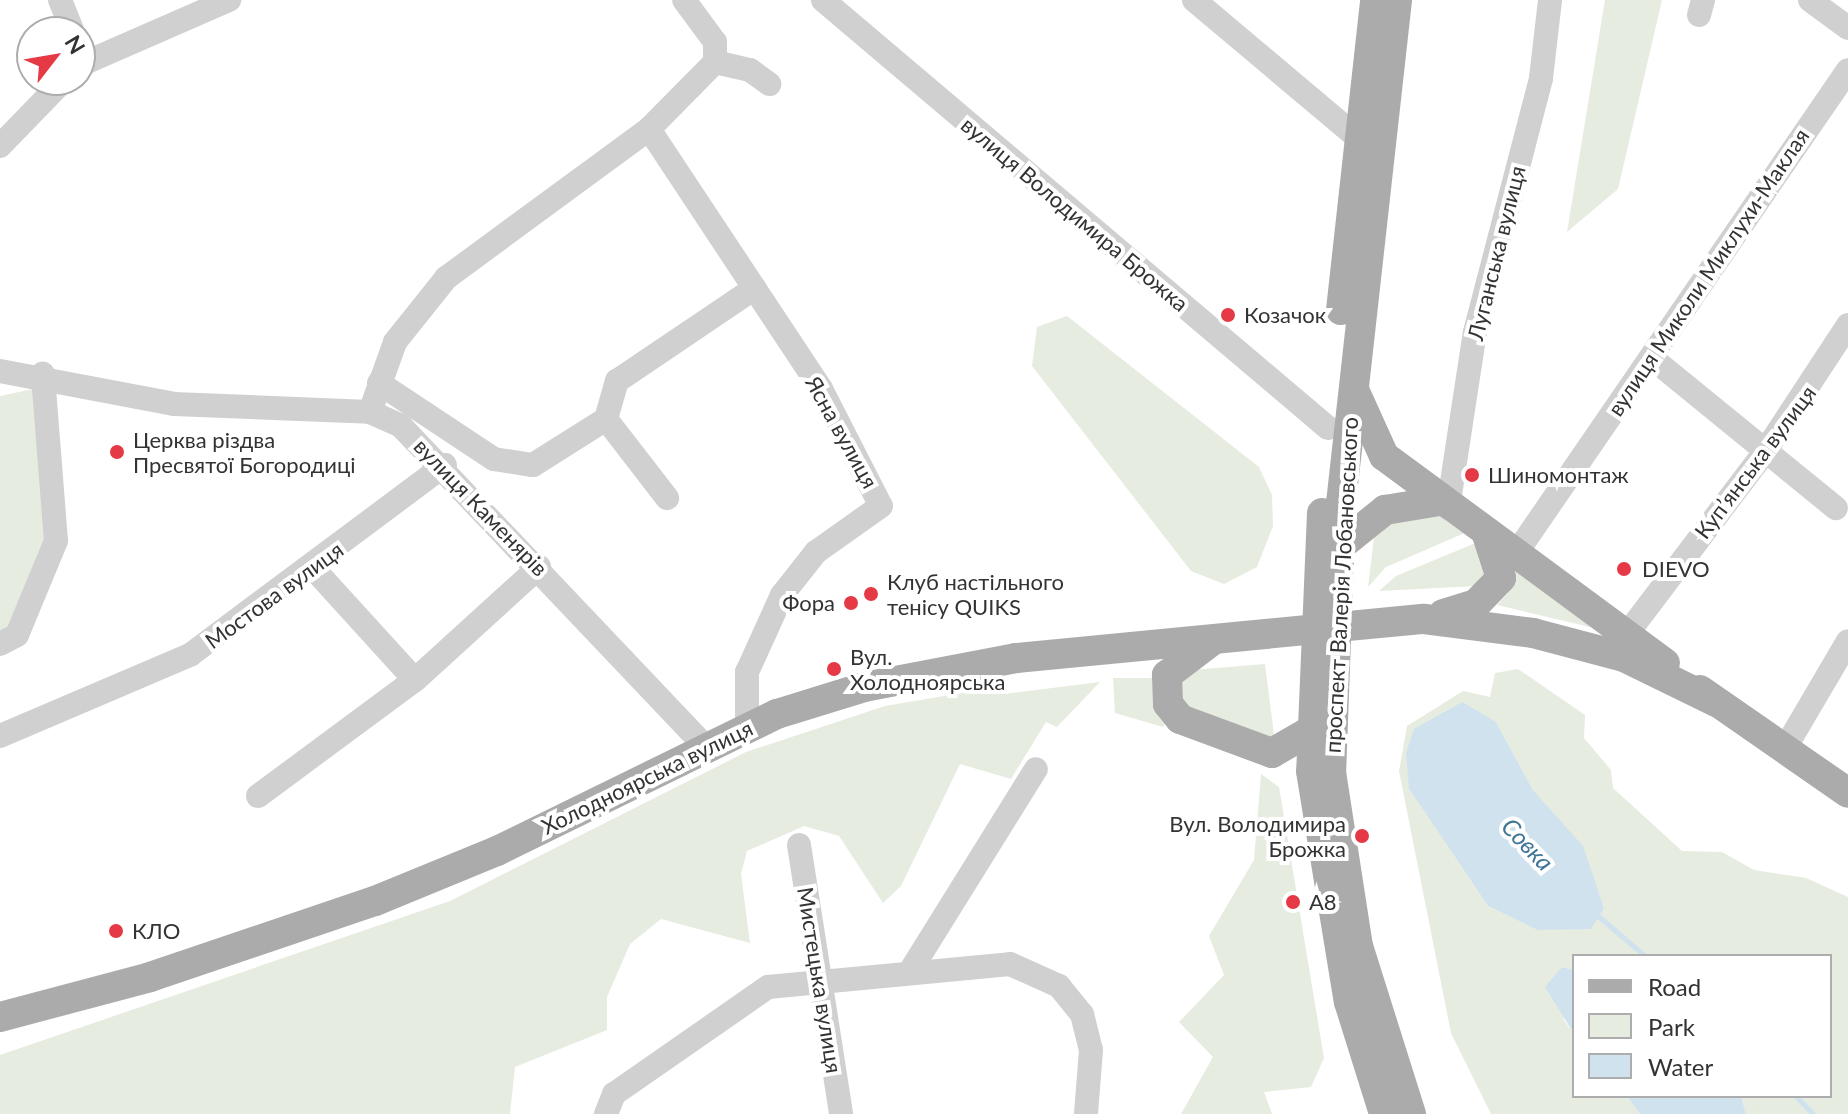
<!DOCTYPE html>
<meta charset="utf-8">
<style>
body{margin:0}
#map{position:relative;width:1848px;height:1114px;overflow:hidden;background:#fff;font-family:Lato,sans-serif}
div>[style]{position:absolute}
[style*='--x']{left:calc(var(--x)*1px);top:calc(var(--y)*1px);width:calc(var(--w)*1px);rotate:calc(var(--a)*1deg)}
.green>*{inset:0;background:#e6ecdf}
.water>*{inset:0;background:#cfe2ee}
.stream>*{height:5px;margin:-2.5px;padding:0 2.5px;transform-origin:2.5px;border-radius:2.5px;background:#cfe2ee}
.minor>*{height:24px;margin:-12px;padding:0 12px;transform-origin:12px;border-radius:12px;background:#d0d0d0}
.major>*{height:30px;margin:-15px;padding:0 15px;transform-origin:15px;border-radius:15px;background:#ababab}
.dots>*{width:22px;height:22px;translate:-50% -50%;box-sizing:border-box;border:4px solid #fff;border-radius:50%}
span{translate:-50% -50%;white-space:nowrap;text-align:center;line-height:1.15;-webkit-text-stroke:8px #fff;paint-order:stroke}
.street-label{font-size:22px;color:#333}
.poi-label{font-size:22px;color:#333}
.left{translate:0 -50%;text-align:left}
.right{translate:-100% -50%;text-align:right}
.water-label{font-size:24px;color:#3f7597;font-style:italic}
.legend{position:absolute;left:1572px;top:954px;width:260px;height:144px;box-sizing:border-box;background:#fff;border:2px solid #adadad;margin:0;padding:10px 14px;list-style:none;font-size:24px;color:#333}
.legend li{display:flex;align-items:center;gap:16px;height:40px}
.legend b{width:40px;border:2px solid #adadad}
.north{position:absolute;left:16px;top:16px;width:80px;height:80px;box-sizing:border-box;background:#fff;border:2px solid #adadad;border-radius:50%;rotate:59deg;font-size:22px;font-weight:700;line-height:32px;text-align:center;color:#333}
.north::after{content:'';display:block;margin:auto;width:28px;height:36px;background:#e63946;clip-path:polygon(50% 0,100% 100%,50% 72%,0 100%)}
</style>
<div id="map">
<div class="green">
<div style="clip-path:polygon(1605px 0,1662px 0,1618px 189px,1567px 232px)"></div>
<div style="clip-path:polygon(1067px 316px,1259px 467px,1272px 495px,1273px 526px,1257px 567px,1224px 584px,1191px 571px,1032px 366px,1037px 327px)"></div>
<div style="clip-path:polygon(33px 389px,48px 542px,12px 633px,0 640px,0 396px)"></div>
<div style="clip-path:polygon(1427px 509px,1467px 532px,1386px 567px,1368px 587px,1375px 529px)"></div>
<div style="clip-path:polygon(1478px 542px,1493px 560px,1478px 586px,1379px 591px,1396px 576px)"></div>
<div style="clip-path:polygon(1514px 560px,1624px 635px,1497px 605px,1508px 593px)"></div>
<div style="clip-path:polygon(1265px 664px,1274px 735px,1265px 741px,1183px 710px,1176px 680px,1192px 670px)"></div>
<div style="clip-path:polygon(evenodd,1518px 669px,1585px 715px,1584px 738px,1611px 770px,1613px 788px,1682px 851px,1722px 852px,1754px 870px,1806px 878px,1848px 897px,1848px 1114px,1746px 1114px,1741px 1096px,1830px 1096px,1830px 956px,1574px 956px,1574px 970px,1562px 967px,1564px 1020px,1574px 1034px,1574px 1096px,1627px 1096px,1640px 1114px,1491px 1114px,1451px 1033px,1399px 771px,1407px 726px,1463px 691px,1490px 697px,1495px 673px,1518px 669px,1496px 722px,1533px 790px,1582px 846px,1604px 908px,1537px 930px,1488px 906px,1409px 789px,1496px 722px)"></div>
<div style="clip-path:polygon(1113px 678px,1156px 678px,1168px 718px,1163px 727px,1115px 713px)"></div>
<div style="clip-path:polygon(1100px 682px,1057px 727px,1046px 722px,1011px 779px,960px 764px,901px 886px,883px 903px,839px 836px,804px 826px,747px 851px,741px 874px,750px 943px,661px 919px,630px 944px,607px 997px,607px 1030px,515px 1067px,510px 1114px,0 1114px,0 1055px,450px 901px,746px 752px,885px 706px,991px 688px,1003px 694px)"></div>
<div style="clip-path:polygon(1261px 774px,1279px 787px,1324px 1058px,1311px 1087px,1264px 1092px,1272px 1114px,1181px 1114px,1213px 1057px,1179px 1022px,1224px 975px,1209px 936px,1254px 860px)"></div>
</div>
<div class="water">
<div style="clip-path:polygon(1462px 702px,1496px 722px,1533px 790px,1583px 846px,1604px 908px,1591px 929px,1537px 930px,1488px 906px,1409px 789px,1406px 753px,1414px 729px)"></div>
<div style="clip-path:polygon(1562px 967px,1574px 970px,1574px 1034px,1545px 987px)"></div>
<div style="clip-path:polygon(1627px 1096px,1741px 1096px,1746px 1114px,1640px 1114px)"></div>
</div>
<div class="stream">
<div style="--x:1597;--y:915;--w:63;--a:40.5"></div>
<div style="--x:1796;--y:1096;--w:25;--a:47"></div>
</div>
<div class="minor">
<div style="--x:60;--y:0;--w:35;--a:68"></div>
<div style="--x:823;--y:0;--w:662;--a:40.28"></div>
<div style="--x:1194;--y:0;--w:216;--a:40.1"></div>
<div style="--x:1810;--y:0;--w:47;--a:36.4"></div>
<div style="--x:1699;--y:15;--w:16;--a:-75"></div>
<div style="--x:715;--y:62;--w:36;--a:13"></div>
<div style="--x:750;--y:70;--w:24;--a:36"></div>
<div style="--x:80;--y:65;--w:163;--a:-23.6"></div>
<div style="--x:649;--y:129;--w:312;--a:56.5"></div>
<div style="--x:821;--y:389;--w:131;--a:62.9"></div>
<div style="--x:881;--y:506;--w:80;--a:144.7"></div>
<div style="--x:816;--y:552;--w:55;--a:128.3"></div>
<div style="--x:782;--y:595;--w:85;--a:114.4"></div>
<div style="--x:747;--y:672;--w:55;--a:90"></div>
<div style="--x:0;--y:146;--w:92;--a:-45.9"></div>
<div style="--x:1653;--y:359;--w:236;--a:39.2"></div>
<div style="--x:0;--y:371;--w:177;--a:10.7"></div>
<div style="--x:174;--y:404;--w:196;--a:2.3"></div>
<div style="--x:370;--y:412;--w:34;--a:24"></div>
<div style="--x:401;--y:426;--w:444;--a:46.5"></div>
<div style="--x:379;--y:383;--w:138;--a:33.5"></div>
<div style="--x:494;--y:459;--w:39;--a:9"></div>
<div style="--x:533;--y:465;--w:86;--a:-32.2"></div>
<div style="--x:606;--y:419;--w:40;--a:-74"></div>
<div style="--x:617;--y:381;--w:166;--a:-34"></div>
<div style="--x:370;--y:412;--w:74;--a:-70.3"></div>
<div style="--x:395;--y:342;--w:82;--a:-51.4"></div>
<div style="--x:446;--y:278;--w:252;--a:-36.3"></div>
<div style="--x:649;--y:129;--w:94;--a:-45.4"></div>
<div style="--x:715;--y:62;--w:20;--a:-90"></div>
<div style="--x:715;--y:42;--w:52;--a:-126.4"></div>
<div style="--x:606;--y:419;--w:100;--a:52.3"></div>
<div style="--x:1448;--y:508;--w:178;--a:-81.3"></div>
<div style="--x:1475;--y:332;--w:262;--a:-75.4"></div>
<div style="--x:1541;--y:78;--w:79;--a:-83.4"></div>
<div style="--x:1515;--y:555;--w:588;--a:-55.53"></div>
<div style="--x:313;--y:568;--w:151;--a:47.7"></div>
<div style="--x:1627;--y:634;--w:227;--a:-52.9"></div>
<div style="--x:1764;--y:453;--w:153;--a:-56.7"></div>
<div style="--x:0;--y:644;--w:19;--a:-28"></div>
<div style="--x:17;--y:635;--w:102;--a:-67.5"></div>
<div style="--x:56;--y:541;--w:168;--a:-94.5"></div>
<div style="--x:0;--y:736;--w:207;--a:-23.1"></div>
<div style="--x:190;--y:655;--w:318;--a:-36.7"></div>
<div style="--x:1784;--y:750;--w:126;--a:-59.6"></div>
<div style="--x:258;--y:796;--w:195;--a:-36.5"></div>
<div style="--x:415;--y:680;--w:168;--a:-42.3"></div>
<div style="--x:799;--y:845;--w:272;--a:81.1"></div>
<div style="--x:909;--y:973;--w:240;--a:-58.1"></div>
<div style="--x:606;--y:1114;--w:22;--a:-68"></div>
<div style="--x:614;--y:1094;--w:188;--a:-34.8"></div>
<div style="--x:768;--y:987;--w:243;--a:-5.4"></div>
<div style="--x:1010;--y:964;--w:54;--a:24.2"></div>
<div style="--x:1059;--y:986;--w:36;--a:51"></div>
<div style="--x:1082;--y:1014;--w:37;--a:76"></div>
<div style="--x:1091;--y:1050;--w:64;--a:94.5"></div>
</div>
<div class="major">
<div style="--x:1397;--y:0;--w:506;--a:96.35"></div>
<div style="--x:1341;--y:503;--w:269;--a:92.1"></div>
<div style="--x:1331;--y:772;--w:176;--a:81.2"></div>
<div style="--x:1358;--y:946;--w:176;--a:72.5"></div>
<div style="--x:1341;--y:310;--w:312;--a:-83.7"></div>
<div style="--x:1355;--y:392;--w:70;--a:65.6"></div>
<div style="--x:1384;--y:456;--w:349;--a:36.4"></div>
<div style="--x:1322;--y:513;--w:258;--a:92.4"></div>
<div style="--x:1311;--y:771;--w:234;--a:80.7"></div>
<div style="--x:1349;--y:1002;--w:117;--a:72.6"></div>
<div style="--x:1340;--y:546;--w:58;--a:-38.7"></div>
<div style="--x:1385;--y:510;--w:55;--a:-9.5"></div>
<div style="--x:1443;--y:614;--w:34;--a:-17"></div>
<div style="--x:1476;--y:604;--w:36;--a:-46"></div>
<div style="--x:1501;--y:578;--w:45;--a:-108"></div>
<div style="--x:1213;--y:640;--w:58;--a:142.7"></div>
<div style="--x:1167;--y:675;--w:29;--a:88"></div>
<div style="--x:1168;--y:704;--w:19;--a:51"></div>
<div style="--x:1180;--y:719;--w:98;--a:20.3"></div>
<div style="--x:1272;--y:753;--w:44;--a:-30.1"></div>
<div style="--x:1700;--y:690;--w:180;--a:34.8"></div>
<div style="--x:0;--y:1017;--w:155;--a:-14.9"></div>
<div style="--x:150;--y:977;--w:237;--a:-18.7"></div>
<div style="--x:375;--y:901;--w:132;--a:-22.3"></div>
<div style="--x:497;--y:851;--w:312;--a:-26.1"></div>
<div style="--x:777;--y:714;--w:91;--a:-17.2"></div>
<div style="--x:864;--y:687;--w:155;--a:-10.8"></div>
<div style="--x:1016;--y:658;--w:410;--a:-5.5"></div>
<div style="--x:1424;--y:619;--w:110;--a:7.3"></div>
<div style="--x:1533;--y:633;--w:94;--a:14.8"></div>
<div style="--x:1624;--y:657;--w:102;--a:26.1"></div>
</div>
<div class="dots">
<div style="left:1228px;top:315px;background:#e63946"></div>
<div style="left:117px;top:452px;background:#e63946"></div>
<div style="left:1472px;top:475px;background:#e63946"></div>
<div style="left:1624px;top:569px;background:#e63946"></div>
<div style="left:871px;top:594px;background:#e63946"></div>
<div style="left:851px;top:603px;background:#e63946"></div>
<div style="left:834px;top:669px;background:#e63946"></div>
<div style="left:1362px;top:836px;background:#e63946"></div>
<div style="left:1293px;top:902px;background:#e63946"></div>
<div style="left:116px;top:931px;background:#e63946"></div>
</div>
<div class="street-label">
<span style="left:1075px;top:214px;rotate:40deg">вулиця Володимира Брожка</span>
<span style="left:1496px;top:253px;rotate:-76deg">Луганська вулиця</span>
<span style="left:1708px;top:272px;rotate:-56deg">вулиця Миколи Миклухи-Маклая</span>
<span style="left:842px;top:432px;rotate:61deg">Ясна вулиця</span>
<span style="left:1755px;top:462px;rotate:-53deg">Купʼянська вулиця</span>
<span style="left:481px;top:507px;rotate:46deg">вулиця Каменярів</span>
<span style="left:1341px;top:585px;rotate:-87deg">проспект Валерія Лобановського</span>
<span style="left:274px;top:595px;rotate:-36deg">Мостова вулиця</span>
<span style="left:647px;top:777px;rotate:-26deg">Холодноярська вулиця</span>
<span style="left:820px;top:980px;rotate:81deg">Мистецька вулиця</span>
</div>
<div class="poi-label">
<span class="left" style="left:1244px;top:315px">Козачок</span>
<span class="left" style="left:133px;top:452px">Церква різдва<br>Пресвятої Богородиці</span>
<span class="left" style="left:1488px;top:475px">Шиномонтаж</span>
<span class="left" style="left:1642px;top:569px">DIEVO</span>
<span class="left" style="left:887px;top:594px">Клуб настільного<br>тенісу QUIKS</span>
<span class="right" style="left:835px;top:603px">Фора</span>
<span class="left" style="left:850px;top:669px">Вул.<br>Холодноярська</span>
<span class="right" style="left:1346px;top:836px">Вул. Володимира<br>Брожка</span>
<span class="left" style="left:1309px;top:902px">А8</span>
<span class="left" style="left:132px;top:931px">КЛО</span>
</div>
<div class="water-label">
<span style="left:1528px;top:844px;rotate:46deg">Совка</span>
</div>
<ul class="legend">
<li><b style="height:10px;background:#ababab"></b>Road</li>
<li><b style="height:22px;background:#e6ecdf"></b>Park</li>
<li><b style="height:22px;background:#cfe2ee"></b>Water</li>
</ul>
<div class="north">N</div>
</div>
